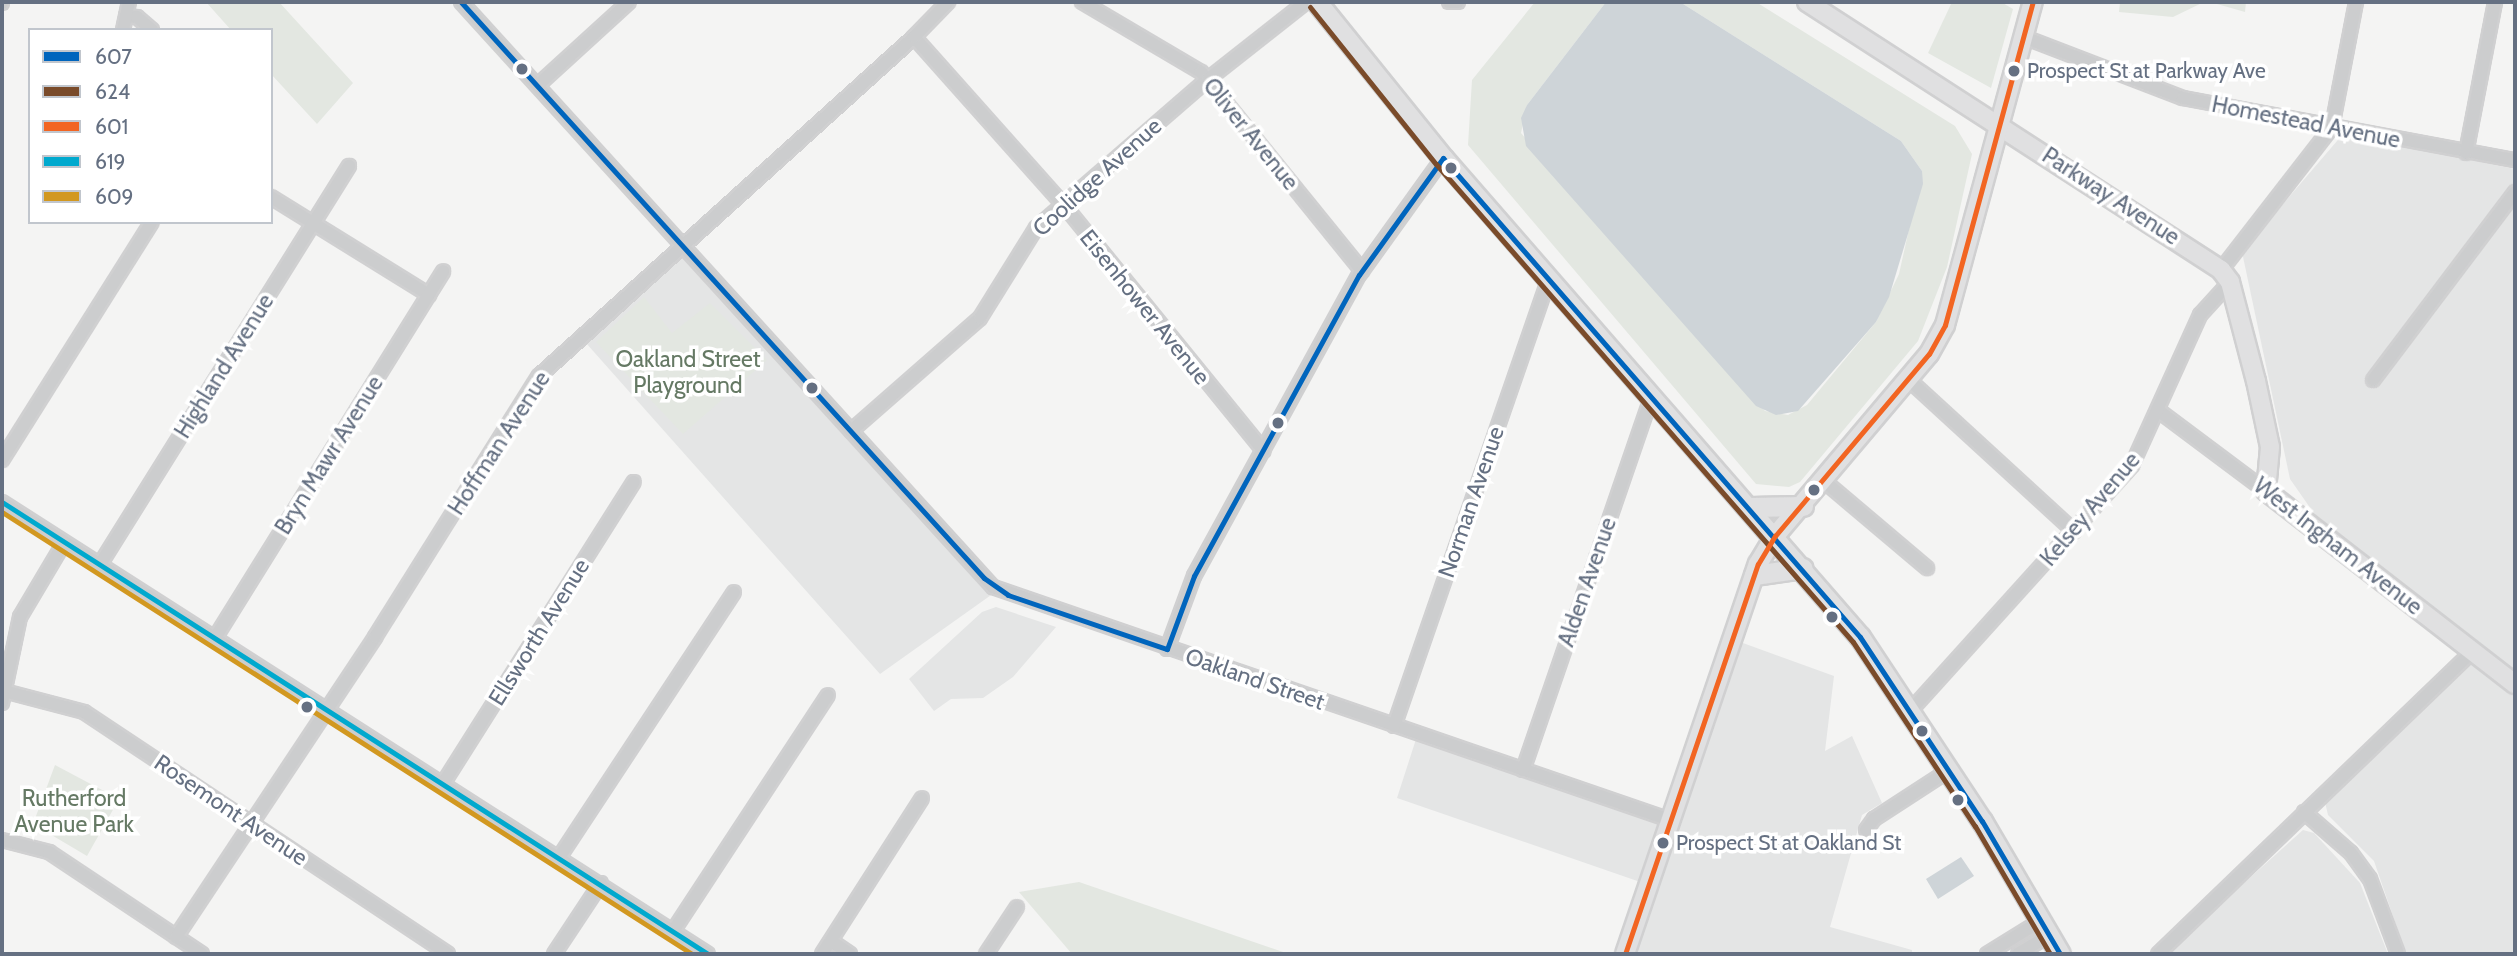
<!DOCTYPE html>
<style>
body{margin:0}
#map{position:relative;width:2517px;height:956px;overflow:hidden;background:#f4f4f3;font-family:Cabin,sans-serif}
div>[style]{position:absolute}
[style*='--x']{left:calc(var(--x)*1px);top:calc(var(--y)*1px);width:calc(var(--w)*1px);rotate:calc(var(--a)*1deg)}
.built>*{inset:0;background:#e4e5e5}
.green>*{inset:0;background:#e3e7e1}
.water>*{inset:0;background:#ced4d8}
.roads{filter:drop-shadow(2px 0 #d0d0d1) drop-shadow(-2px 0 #d0d0d1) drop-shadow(0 2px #d0d0d1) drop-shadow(0 -2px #d0d0d1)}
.street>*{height:12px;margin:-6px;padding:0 6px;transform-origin:6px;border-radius:6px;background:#cccdce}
.secondary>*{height:18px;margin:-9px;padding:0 9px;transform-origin:9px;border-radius:9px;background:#e0e0e1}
.primary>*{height:19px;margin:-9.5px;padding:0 9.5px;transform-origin:9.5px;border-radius:9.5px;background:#e0e0e1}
.bus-1>*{height:5px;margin:-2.5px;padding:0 2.5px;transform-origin:2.5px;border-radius:2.5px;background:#0065bd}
.bus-2>*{height:5px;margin:-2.5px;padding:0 2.5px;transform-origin:2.5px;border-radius:2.5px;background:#7a4b2a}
.bus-3>*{height:5px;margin:-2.5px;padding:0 2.5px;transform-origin:2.5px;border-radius:2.5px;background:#f26522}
.bus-4>*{height:5px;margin:-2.5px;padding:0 2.5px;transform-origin:2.5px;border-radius:2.5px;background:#00a9ce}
.bus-5>*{height:5px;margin:-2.5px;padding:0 2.5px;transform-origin:2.5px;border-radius:2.5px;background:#d29820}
.dots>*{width:19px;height:19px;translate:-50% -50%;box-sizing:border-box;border:4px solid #fff;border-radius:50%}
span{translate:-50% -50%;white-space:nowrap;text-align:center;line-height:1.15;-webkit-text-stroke:7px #fff;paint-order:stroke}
.bus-label{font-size:21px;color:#657082}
.left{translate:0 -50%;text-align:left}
.street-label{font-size:23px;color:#657082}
.park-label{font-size:23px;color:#657964}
.frame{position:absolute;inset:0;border:4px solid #657082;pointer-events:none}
.legend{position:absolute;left:28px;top:28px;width:245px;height:196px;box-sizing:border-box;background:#fff;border:2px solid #c1c6cd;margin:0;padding:9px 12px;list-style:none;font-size:21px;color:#657082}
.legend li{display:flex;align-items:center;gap:14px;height:35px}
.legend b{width:35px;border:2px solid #c1c6cd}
</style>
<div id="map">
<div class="built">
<div style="clip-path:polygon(2343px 134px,2515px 169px,2515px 672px,2318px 519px,2290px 479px,2242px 252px)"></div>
<div style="clip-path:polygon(685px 242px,1001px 588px,880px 674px,578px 334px)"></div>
<div style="clip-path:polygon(996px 607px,1056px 627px,1013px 677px,983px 698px,951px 699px,934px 711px,909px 679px,982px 612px)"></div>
<div style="clip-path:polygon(1732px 639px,1834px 676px,1825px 751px,1852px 736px,1882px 803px,1862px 815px,1830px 927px,1912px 950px,1912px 954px,1623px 954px,1646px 884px,1397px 798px,1418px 733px,1672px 821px)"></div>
<div style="clip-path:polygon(2473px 660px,2515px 692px,2515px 954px,2406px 954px,2374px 861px,2328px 815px,2325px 802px)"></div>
<div style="clip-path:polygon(2303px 830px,2314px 833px,2360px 883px,2388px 954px,2165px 954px)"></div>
</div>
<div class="green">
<div style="clip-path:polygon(206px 2px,279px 2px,353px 83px,317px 124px,271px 74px,271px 30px,231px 30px)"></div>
<div style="clip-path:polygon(1535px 2px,1606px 2px,1527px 105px,1521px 133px,1765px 411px,1788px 415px,1807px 405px,1876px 322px,1899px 274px,1922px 171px,1901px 141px,1680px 2px,1756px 2px,1955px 126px,1972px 154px,1947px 267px,1918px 341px,1800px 482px,1789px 487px,1756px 484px,1468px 145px,1472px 80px)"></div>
<div style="clip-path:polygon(1952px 2px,2001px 2px,2013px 9px,1991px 88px,1928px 53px)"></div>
<div style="clip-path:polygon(2120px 2px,2204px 2px,2173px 17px,2119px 12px)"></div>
<div style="clip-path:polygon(2210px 2px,2246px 2px,2245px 12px)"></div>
<div style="clip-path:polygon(644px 297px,672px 333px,710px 303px,767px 360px,683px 434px,596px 342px)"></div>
<div style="clip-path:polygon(55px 765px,119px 799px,87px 856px,33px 824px)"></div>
<div style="clip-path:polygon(1079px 882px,1289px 954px,1072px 954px,1019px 892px)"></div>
</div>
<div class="water">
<div style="clip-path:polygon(1606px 2px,1680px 2px,1901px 141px,1922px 171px,1923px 184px,1889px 297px,1876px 322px,1798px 411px,1776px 415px,1756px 406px,1526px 146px,1521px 118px,1527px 105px)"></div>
<div style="clip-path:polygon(1961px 857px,1974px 876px,1938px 899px,1926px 879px)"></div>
</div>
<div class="roads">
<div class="street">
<div style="--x:461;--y:2;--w:791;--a:47.72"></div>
<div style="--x:993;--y:587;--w:716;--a:18.99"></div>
<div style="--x:1082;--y:2;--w:138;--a:30.5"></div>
<div style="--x:1201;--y:72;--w:256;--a:51"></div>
<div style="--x:1449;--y:2;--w:9;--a:0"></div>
<div style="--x:2;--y:3;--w:1;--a:-90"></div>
<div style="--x:126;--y:16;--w:11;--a:5"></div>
<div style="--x:137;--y:17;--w:20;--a:41"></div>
<div style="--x:123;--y:30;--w:29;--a:-78"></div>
<div style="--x:914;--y:37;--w:224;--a:48.3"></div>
<div style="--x:1063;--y:204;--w:318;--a:50.9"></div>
<div style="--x:2024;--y:37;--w:170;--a:21"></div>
<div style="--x:2183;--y:98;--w:338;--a:10.6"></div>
<div style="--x:538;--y:85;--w:123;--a:-42.4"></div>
<div style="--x:2466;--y:153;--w:154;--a:-79.1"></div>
<div style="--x:271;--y:197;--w:186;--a:31.8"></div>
<div style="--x:2221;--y:270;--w:181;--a:-52.2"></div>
<div style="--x:2332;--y:127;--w:127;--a:-79.1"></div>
<div style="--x:1909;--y:380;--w:224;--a:42.5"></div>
<div style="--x:2373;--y:380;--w:236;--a:-52.9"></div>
<div style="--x:2159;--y:411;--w:134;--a:36.8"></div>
<div style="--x:851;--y:431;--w:171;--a:-41.2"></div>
<div style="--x:980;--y:318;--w:106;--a:-58.1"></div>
<div style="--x:1036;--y:228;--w:226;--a:-40.9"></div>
<div style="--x:1207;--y:80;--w:126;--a:-38.2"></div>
<div style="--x:2;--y:460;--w:281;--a:-57.8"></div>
<div style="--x:1824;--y:481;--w:135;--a:40.2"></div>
<div style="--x:2;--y:502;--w:838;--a:32.63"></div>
<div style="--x:99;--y:566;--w:472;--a:-58"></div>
<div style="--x:215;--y:638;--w:432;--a:-58.1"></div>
<div style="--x:1167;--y:649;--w:78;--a:-69.7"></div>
<div style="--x:1194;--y:576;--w:343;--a:-61.3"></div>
<div style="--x:1359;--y:275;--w:144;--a:-54.3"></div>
<div style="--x:4;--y:691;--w:83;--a:14.7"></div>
<div style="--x:84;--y:712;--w:437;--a:33.6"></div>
<div style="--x:2;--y:703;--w:88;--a:-78.2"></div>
<div style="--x:20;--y:617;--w:86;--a:-59.3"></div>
<div style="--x:1911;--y:710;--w:330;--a:-47.9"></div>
<div style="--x:2132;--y:465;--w:165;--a:-65.6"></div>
<div style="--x:2200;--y:315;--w:45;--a:-47.7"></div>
<div style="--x:1394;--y:726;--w:473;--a:-70.9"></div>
<div style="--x:1523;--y:770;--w:397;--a:-71"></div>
<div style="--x:444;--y:782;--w:355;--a:-57.7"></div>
<div style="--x:2304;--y:812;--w:62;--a:41.1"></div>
<div style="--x:2351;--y:853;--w:32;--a:54"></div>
<div style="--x:2370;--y:879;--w:80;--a:69.5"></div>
<div style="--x:1866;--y:830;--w:14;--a:-54"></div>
<div style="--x:1874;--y:819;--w:88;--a:-33"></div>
<div style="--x:2;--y:840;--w:49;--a:14.3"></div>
<div style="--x:49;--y:852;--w:184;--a:33.7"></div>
<div style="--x:560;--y:856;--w:316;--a:-56.6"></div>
<div style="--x:673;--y:931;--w:282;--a:-56.7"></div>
<div style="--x:176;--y:937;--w:360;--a:-56.4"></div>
<div style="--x:375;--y:637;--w:308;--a:-57.9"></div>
<div style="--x:539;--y:376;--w:506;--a:-42.11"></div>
<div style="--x:914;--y:37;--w:49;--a:-45.8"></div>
<div style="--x:831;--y:941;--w:23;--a:34"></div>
<div style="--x:554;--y:954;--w:85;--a:-56.5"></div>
<div style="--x:822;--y:954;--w:185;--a:-57.3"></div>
<div style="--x:986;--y:954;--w:56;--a:-56.6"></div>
<div style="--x:1987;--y:954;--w:65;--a:-31.7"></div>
<div style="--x:2018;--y:954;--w:37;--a:-31"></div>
<div style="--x:2158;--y:954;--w:437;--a:-43.9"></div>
</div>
<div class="secondary">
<div style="--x:1807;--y:2;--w:493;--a:32.9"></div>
<div style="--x:2221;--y:270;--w:15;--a:53"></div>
<div style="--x:2230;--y:282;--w:102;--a:75.3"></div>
<div style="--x:2256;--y:381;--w:67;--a:78"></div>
<div style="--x:2270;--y:447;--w:44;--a:95.2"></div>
<div style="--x:2266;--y:491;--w:315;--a:37.8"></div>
<div style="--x:1625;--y:954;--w:412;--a:-71.2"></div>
<div style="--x:1758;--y:564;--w:33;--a:-59"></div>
<div style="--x:1775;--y:536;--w:238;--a:-49.8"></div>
<div style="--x:1929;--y:354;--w:33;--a:-61"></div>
<div style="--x:1945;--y:325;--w:335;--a:-74.8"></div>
</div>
<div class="primary">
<div style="--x:1317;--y:2;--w:201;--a:51.1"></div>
<div style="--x:1443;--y:158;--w:635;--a:48.96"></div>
<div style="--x:1860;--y:637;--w:221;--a:56.5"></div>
<div style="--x:1982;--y:821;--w:154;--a:59.6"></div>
<div style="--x:1750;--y:507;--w:53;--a:-1.1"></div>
<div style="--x:1754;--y:575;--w:49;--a:-8.1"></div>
</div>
</div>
<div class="bus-1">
<div style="--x:461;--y:2;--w:778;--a:47.76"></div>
<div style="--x:984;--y:578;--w:29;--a:35"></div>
<div style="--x:1008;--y:595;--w:168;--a:18.8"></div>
<div style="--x:1167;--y:649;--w:78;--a:-69.7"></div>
<div style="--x:1194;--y:576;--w:343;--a:-61.3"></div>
<div style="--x:1359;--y:275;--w:144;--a:-54.3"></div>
<div style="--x:1443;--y:158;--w:635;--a:48.96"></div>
<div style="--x:1860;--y:637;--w:221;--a:56.5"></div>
<div style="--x:1982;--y:821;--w:154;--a:59.6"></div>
</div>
<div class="bus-2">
<div style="--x:1310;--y:7;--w:201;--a:51.3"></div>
<div style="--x:1436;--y:164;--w:634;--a:48.9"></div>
<div style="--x:1853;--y:642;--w:221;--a:56.5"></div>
<div style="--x:1975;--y:826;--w:148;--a:59.6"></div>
</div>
<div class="bus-3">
<div style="--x:1625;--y:954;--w:412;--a:-71.2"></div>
<div style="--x:1758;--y:564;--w:33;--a:-59"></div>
<div style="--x:1775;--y:536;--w:238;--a:-49.8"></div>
<div style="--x:1929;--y:354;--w:33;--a:-61"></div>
<div style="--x:1945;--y:325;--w:335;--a:-74.8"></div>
</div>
<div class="bus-4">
<div style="--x:2;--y:502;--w:838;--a:32.63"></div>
</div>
<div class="bus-5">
<div style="--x:2;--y:512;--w:819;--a:32.64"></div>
</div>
<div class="dots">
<div style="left:522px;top:69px;background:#657082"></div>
<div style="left:2014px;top:71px;background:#657082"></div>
<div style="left:1451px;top:168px;background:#657082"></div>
<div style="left:812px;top:388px;background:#657082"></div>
<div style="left:1278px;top:423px;background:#657082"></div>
<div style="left:1814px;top:490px;background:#657082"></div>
<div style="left:1832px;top:617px;background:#657082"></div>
<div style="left:307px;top:707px;background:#657082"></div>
<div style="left:1922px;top:731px;background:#657082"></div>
<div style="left:1958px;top:800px;background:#657082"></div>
<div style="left:1663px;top:843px;background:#657082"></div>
</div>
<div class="bus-label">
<span class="left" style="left:2027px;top:71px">Prospect St at Parkway Ave</span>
<span class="left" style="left:1676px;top:843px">Prospect St at Oakland St</span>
</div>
<div class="street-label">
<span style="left:2306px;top:122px;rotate:11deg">Homestead Avenue</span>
<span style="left:1251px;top:134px;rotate:51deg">Oliver Avenue</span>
<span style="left:1097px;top:177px;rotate:-42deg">Coolidge Avenue</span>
<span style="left:2111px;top:196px;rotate:33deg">Parkway Avenue</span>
<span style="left:1145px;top:307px;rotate:51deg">Eisenhower Avenue</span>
<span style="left:224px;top:366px;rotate:-58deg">Highland Avenue</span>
<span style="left:499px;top:443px;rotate:-57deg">Hoffman Avenue</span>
<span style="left:329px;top:455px;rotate:-58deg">Bryn Mawr Avenue</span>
<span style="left:1471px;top:502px;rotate:-71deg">Norman Avenue</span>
<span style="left:2090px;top:509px;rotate:-50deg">Kelsey Avenue</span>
<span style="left:2338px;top:546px;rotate:38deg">West Ingham Avenue</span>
<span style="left:1587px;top:582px;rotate:-71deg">Alden Avenue</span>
<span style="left:539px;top:632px;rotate:-58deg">Ellsworth Avenue</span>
<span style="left:1255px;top:679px;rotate:19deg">Oakland Street</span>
<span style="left:231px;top:810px;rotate:34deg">Rosemont Avenue</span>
</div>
<div class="park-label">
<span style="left:688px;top:372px">Oakland Street<br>Playground</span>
<span style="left:74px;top:811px">Rutherford<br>Avenue Park</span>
</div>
<div class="frame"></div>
<ul class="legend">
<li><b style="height:9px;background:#0065bd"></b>607</li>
<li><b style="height:9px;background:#7a4b2a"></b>624</li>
<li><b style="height:9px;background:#f26522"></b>601</li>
<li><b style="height:9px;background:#00a9ce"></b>619</li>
<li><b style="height:9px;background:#d29820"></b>609</li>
</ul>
</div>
